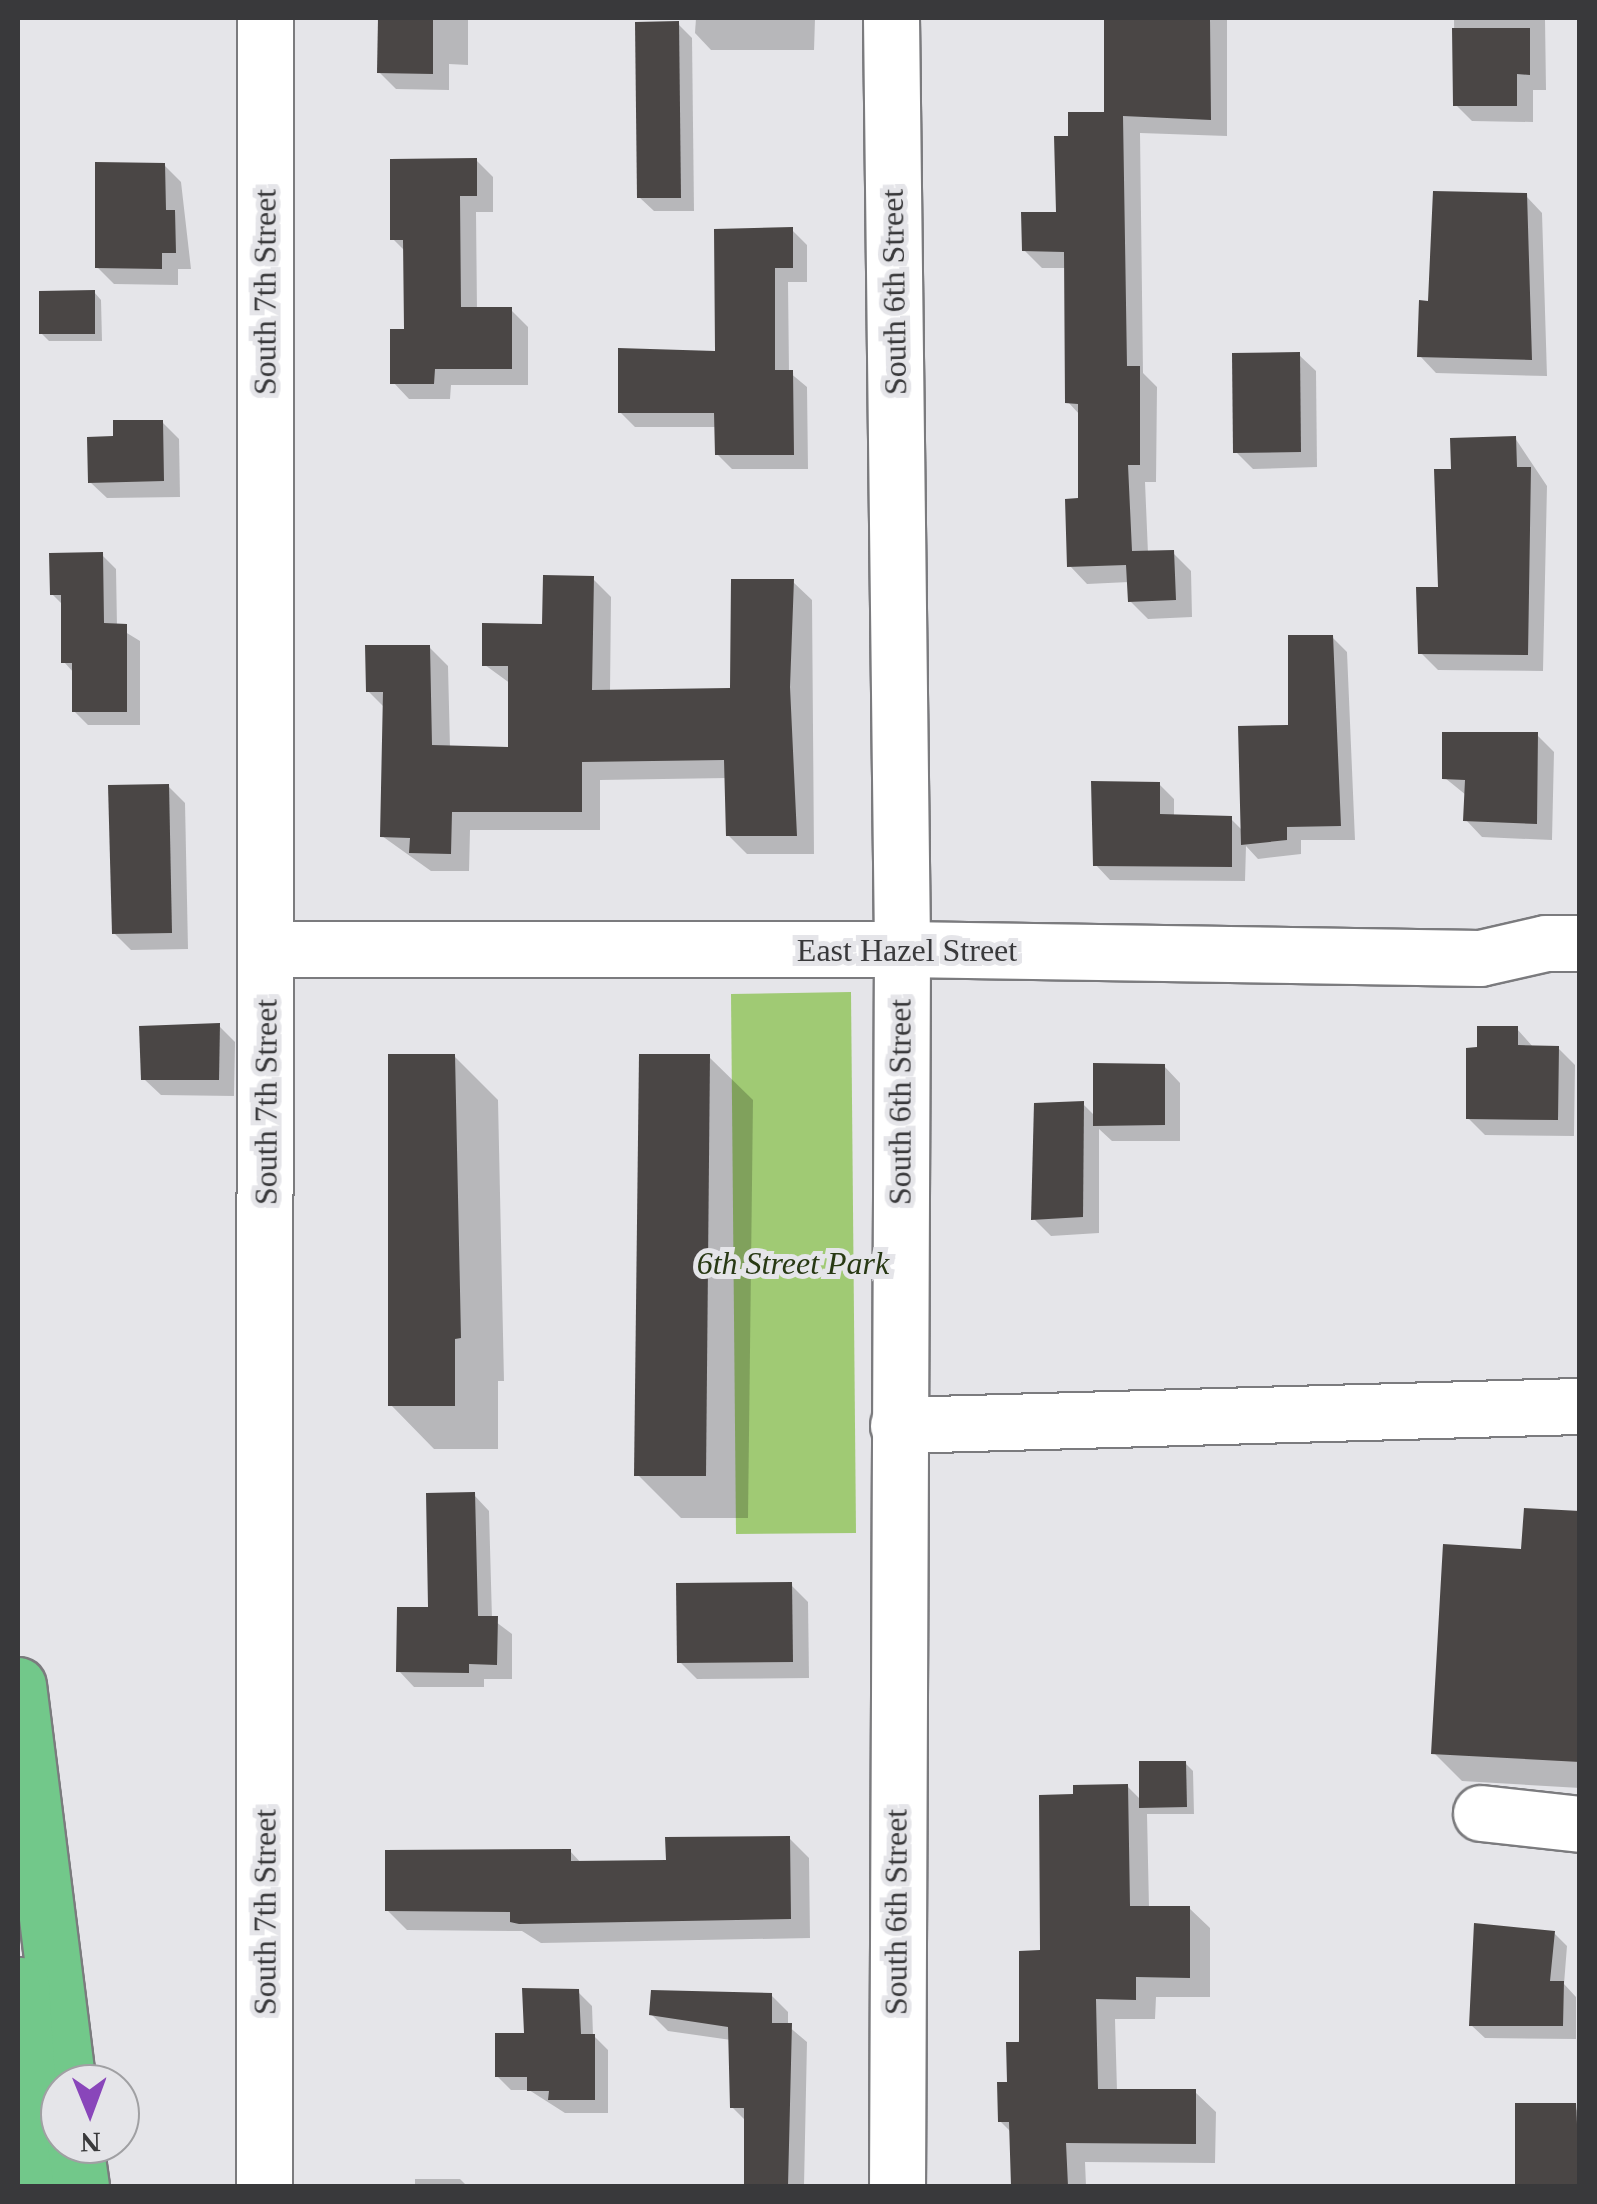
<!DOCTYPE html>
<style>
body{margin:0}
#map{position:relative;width:1597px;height:2204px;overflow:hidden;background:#e5e5e9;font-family:"Times New Roman",serif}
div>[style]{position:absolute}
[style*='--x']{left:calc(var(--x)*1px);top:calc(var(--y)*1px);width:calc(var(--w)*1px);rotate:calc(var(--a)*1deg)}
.green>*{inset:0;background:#a0ca74}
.shadow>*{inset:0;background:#0003}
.building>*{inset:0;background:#4a4645}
.roads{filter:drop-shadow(2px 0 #7b7b7e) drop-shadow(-2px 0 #7b7b7e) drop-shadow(0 2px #7b7b7e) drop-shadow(0 -2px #7b7b7e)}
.minor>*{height:55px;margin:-27.5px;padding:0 27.5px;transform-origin:27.5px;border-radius:27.5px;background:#fff}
.highway>*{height:55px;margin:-27.5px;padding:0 27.5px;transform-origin:27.5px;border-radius:27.5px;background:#72c88a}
span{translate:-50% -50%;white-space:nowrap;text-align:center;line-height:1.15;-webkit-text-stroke:10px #e5e5e9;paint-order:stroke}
.street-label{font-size:32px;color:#39393b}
.park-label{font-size:32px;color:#283914;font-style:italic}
.frame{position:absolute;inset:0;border:20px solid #39393b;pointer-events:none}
.north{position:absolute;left:40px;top:2064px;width:100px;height:100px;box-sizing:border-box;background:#e5e5e9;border:2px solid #a0a0a3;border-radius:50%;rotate:179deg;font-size:28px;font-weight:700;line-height:40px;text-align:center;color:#39393b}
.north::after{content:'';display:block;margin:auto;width:35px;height:45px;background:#8946ba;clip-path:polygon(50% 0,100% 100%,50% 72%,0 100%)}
</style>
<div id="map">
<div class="green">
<div style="clip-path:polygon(851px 992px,856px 1533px,736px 1534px,731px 994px)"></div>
</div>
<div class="shadow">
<div style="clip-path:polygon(387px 18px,468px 18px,468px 65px,449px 64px,449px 90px,396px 89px,379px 72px)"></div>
<div style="clip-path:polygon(696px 18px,815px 18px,814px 50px,711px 50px,695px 33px)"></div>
<div style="clip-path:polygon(1107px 18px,1227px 18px,1227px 136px,1140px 133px,1143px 373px,1157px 387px,1156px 482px,1145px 482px,1148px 553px,1173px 553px,1191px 571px,1192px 617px,1148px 619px,1130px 601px,1129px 582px,1087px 584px,1070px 566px,1080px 501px,1080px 415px,1068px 402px,1066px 268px,1042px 268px,1024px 250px,1058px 214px,1071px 139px,1107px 114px)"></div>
<div style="clip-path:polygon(1454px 18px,1545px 18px,1546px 90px,1533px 90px,1533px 122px,1472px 121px,1455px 104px)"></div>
<div style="clip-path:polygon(678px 24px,692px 38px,694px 211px,654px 211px,639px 197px)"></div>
<div style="clip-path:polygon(476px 160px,493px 177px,493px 212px,476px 212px,477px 310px,511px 310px,528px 327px,528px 385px,451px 385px,450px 399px,409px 399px,393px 382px,407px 331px,406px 252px,393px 239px)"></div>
<div style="clip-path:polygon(164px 165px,181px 182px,191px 269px,178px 269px,178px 285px,114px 284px,97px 267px)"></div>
<div style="clip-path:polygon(1526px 196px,1542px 213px,1547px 376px,1436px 373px,1420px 356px,1431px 303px)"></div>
<div style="clip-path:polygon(792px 230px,807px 245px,807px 282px,788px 282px,789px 372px,807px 387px,808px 469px,732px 469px,717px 454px,717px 427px,635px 427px,620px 412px,718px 353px)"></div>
<div style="clip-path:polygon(94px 292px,101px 300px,102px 341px,49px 341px,41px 333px)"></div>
<div style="clip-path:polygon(1299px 355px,1316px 371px,1317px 467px,1253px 469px,1236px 452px)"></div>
<div style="clip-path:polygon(162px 422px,179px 439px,180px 497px,107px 498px,90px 482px)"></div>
<div style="clip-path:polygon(1515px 438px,1547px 486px,1543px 671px,1438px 670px,1421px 653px,1440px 589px,1453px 471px)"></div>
<div style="clip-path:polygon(102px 555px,116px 569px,117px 627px,140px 641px,140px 725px,88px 725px,74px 711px,74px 673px,64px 662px,64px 606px,52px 594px)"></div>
<div style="clip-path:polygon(592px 578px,611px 597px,610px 692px,733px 690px,793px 582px,812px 600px,814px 854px,747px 854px,728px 835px,727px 778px,600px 780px,600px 830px,470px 830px,469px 871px,431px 871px,382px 836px,385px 708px,368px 691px,429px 647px,448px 666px,450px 748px,511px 750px,511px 684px,485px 665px,545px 626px)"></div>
<div style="clip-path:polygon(1332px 637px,1347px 652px,1355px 840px,1301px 840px,1301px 854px,1258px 859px,1246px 846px,1245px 881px,1110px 880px,1096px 865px,1159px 784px,1174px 799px,1174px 817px,1231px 819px,1243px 831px)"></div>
<div style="clip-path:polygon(1537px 735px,1554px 752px,1552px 840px,1482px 837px,1466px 820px,1466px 795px,1445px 778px)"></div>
<div style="clip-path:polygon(168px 786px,185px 803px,188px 949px,131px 950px,114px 933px)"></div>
<div style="clip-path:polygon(219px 1026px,235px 1042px,234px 1096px,161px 1095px,144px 1079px)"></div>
<div style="clip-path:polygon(1517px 1029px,1534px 1048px,1558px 1048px,1575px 1065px,1574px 1136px,1485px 1135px,1468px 1118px,1479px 1050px)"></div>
<div style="clip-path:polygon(454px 1056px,498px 1100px,504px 1381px,498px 1381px,498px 1449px,434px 1449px,391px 1405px)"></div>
<div style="clip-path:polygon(709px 1057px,753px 1100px,748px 1518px,681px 1518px,637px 1474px)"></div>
<div style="clip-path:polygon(1164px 1066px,1180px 1083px,1180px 1141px,1112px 1141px,1099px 1129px,1099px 1233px,1051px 1236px,1034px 1219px,1083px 1104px,1095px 1116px)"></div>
<div style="clip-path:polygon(474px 1495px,489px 1511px,492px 1619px,512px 1634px,512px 1679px,484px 1679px,484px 1687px,414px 1687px,399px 1671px,431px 1610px)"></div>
<div style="clip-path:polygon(1580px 1513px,1580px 1788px,1462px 1781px,1434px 1753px,1524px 1552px)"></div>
<div style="clip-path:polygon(791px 1585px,808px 1602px,809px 1678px,697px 1679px,680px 1662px)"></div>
<div style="clip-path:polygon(1185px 1763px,1193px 1771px,1194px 1814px,1147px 1814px,1149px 1908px,1189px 1908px,1210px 1928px,1210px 1997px,1156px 1997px,1155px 2019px,1115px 2019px,1117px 2091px,1195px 2092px,1216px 2112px,1215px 2163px,1085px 2162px,1086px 2186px,1014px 2186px,1012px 2133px,1000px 2121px,1076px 1796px,1127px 1786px,1142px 1801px)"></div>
<div style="clip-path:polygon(789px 1838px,809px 1858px,810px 1938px,541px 1943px,522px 1931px,407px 1930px,387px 1910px,570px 1851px,582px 1864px,668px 1862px)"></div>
<div style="clip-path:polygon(1554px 1933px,1567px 1946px,1564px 1984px,1576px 1997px,1576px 2039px,1485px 2038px,1471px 2025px)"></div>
<div style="clip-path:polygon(578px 1992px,592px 2006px,593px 2035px,608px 2050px,608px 2113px,565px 2113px,529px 2090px,511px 2090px,497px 2076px,526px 2036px)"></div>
<div style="clip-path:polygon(771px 1995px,788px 2012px,788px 2026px,807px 2042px,804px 2186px,747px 2186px,746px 2121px,732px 2107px,731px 2040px,668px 2031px,651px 2014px)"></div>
<div style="clip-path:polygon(1518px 2105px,1580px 2110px,1580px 2186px,1518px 2186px)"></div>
<div style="clip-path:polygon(415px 2179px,460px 2179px,467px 2186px,415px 2186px)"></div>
</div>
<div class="building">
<div style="clip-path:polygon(378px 18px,433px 18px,433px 74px,377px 73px)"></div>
<div style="clip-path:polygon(1104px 18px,1210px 18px,1211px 120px,1123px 116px,1127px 366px,1140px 366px,1140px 465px,1128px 465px,1132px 551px,1174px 550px,1176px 600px,1128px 602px,1126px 565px,1067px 567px,1065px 499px,1078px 498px,1078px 404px,1065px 403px,1064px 252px,1022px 251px,1021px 212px,1056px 212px,1054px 136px,1068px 136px,1068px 112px,1104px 112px)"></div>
<div style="clip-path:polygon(679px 21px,681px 198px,637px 198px,635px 22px)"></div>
<div style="clip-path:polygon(1452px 28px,1530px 28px,1530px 75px,1517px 74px,1517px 106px,1453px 106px)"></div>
<div style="clip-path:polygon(477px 158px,477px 196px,460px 196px,461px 307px,512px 307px,512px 369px,435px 369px,434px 384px,390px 384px,390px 329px,404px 329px,403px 240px,390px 240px,390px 159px)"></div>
<div style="clip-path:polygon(95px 162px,165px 163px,166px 210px,175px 210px,176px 253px,162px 253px,162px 269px,95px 268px)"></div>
<div style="clip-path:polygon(1433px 191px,1527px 193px,1532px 360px,1417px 357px,1419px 300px,1428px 301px)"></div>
<div style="clip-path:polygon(793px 227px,793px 268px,775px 268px,775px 370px,793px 370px,794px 455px,715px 455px,714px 413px,618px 413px,618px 348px,715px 351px,714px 229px)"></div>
<div style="clip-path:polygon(95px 290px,95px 334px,39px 334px,39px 291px)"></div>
<div style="clip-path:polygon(1300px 352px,1301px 452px,1233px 453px,1232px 353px)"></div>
<div style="clip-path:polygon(113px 420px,163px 420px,164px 481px,88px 483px,87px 437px,113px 436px)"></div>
<div style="clip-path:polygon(1516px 436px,1517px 467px,1531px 467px,1528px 655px,1418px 654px,1416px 587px,1438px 587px,1434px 469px,1451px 469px,1450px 438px)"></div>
<div style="clip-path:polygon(103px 552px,104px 623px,127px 624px,127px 712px,72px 712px,72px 663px,61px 663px,61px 595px,50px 595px,49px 553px)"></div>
<div style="clip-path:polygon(543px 575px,594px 576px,592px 690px,730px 688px,731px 579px,794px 579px,790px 687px,797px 836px,726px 836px,724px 760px,582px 762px,582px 812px,452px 812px,451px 854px,409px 853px,410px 838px,380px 837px,383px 692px,366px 692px,365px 645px,430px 645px,432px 745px,508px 747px,508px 666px,482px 666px,482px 623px,542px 624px)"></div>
<div style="clip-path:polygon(1288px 635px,1333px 635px,1341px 826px,1287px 827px,1287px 840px,1241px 845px,1238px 726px,1288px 725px)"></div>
<div style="clip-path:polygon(1442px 732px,1538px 732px,1537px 824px,1463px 821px,1465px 780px,1442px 779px)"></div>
<div style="clip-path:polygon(1091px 781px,1160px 782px,1160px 814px,1232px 816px,1232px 867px,1093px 866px)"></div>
<div style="clip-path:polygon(169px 784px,172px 933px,112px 934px,108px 785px)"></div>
<div style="clip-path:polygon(220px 1023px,219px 1080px,141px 1080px,139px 1026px)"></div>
<div style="clip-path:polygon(1477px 1026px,1518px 1026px,1518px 1045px,1559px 1046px,1558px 1120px,1466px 1119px,1466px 1048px,1477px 1047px)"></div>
<div style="clip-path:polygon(388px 1054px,455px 1054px,461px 1338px,455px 1339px,455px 1406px,388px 1406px)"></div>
<div style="clip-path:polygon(639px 1054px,710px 1054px,706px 1476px,634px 1476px)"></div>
<div style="clip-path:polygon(1093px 1063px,1165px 1064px,1165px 1125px,1093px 1126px)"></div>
<div style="clip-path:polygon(1084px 1101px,1083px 1217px,1031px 1220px,1034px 1103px)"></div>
<div style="clip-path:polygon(475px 1492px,478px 1616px,498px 1616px,497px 1665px,469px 1664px,469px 1673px,396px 1672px,397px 1607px,428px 1607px,426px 1493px)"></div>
<div style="clip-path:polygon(1524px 1508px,1580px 1511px,1580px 1762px,1431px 1754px,1443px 1544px,1521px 1549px)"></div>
<div style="clip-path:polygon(792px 1582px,793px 1662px,677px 1663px,676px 1583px)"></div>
<div style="clip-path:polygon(1139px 1761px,1186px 1761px,1187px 1807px,1139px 1808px)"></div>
<div style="clip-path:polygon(1128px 1784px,1130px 1906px,1190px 1906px,1190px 1978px,1136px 1977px,1136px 2000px,1096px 1999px,1098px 2089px,1196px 2089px,1196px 2144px,1066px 2143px,1068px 2186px,1011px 2186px,1009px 2122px,998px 2122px,997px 2082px,1007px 2082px,1006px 2042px,1019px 2042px,1019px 1951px,1040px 1950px,1039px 1795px,1073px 1794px,1073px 1785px)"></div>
<div style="clip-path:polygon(790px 1836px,791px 1919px,519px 1924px,510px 1922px,510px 1912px,385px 1911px,385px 1850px,571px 1849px,571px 1861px,666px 1860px,665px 1837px)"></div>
<div style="clip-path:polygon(1474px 1923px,1555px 1931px,1550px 1981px,1564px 1981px,1563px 2026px,1469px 2026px)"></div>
<div style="clip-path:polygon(522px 1988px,579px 1989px,581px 2034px,595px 2034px,595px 2100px,548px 2100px,549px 2091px,527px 2091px,527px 2077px,495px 2077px,495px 2033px,524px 2033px)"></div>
<div style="clip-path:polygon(651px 1990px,772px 1993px,772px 2023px,792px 2023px,788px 2186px,744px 2186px,744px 2108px,730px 2108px,728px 2027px,649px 2015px)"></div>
<div style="clip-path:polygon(1515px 2103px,1576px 2103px,1580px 2186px,1515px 2186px)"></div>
</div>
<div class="roads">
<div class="minor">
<div style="--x:891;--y:18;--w:931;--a:89.32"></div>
<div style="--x:902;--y:949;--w:1237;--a:90.23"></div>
<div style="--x:267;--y:949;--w:635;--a:0"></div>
<div style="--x:902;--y:949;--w:578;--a:0.89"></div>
<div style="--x:1480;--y:958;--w:68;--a:-12.8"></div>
<div style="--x:1546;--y:943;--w:34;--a:0"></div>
<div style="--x:898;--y:1425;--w:682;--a:-1.6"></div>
<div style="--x:1481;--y:1813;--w:100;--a:6.3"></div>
<div style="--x:264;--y:2186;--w:2168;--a:-89.97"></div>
</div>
<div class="highway">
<div style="--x:18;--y:1685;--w:402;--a:82.9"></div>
<div style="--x:21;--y:1985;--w:201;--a:86.3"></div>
<div style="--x:75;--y:2144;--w:42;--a:81.9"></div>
</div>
</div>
<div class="street-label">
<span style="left:265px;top:292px;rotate:-90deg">South 7th Street</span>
<span style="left:894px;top:292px;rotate:-91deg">South 6th Street</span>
<span style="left:907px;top:950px">East Hazel Street</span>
<span style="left:266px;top:1102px;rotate:-90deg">South 7th Street</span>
<span style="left:900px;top:1102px;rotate:-90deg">South 6th Street</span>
<span style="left:265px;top:1912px;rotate:-90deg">South 7th Street</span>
<span style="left:896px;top:1912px;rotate:-90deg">South 6th Street</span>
</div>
<div class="park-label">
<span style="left:793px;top:1263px">6th Street Park</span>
</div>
<div class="frame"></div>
<div class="north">N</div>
</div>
